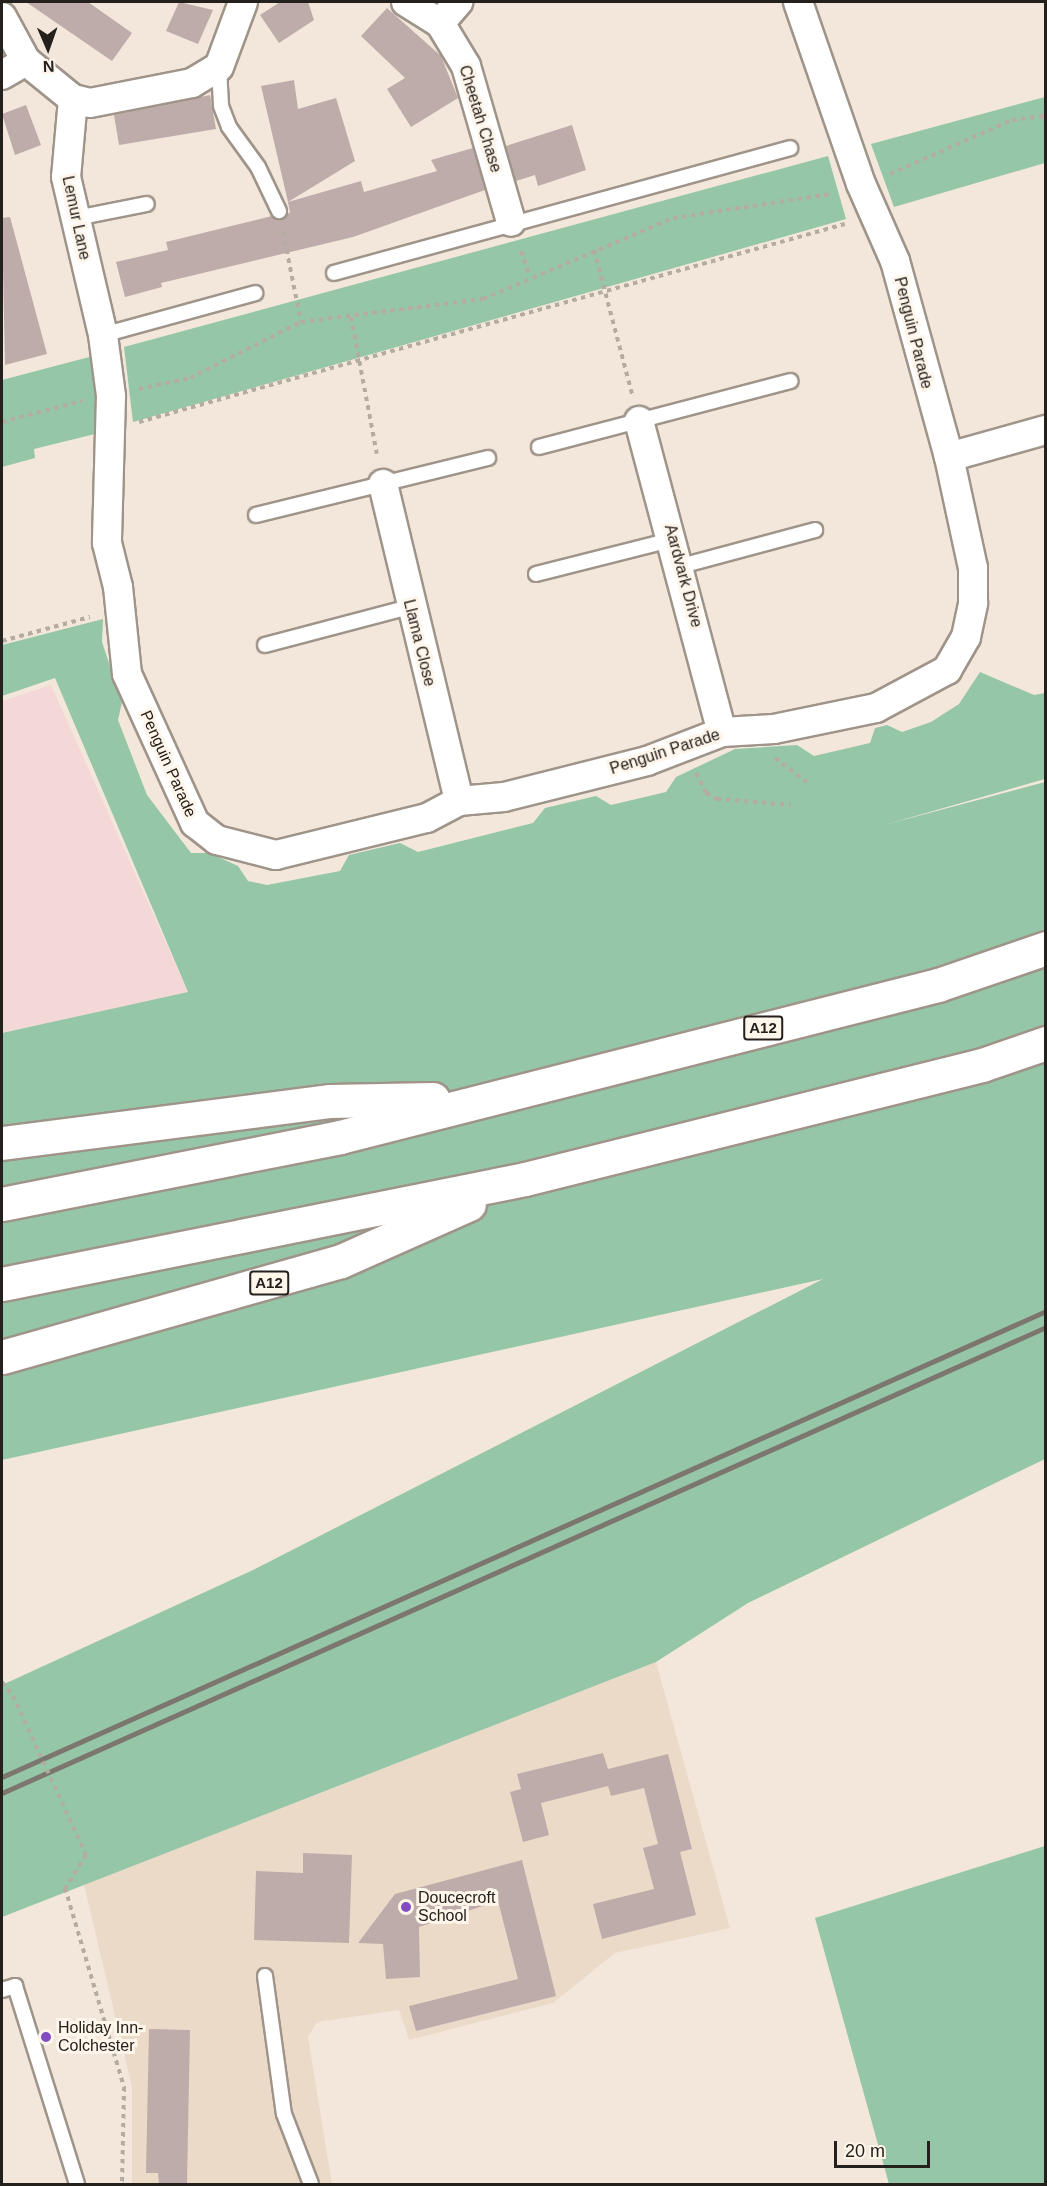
<!DOCTYPE html>
<style>
body{margin:0}
#map{position:relative;width:1047px;height:2186px;overflow:hidden;background:#f3e7db;font-family:Arial,sans-serif}
div>[style]{position:absolute}
[style*='--x']{left:calc(var(--x)*1px);top:calc(var(--y)*1px);width:calc(var(--w)*1px);rotate:calc(var(--a)*1deg)}
.commercial>*{inset:0;background:#f3d8d7}
.built>*{inset:0;background:#ecdac9}
.green>*{inset:0;background:#94c6a7}
.building>*{inset:0;background:#bdacaa}
.path>*{height:4px;margin-top:-2px;transform-origin:0;background:repeating-linear-gradient(90deg,#b4aba1 0 4.5px,transparent 0 9px)}
.roads{filter:drop-shadow(2px 0 #9f9489) drop-shadow(-2px 0 #9f9489) drop-shadow(0 2px #9f9489) drop-shadow(0 -2px #9f9489)}
.service>*{height:14px;margin:-7px;padding:0 7px;transform-origin:7px;border-radius:7px;background:#fff}
.minor>*{height:28px;margin:-14px;padding:0 14px;transform-origin:14px;border-radius:14px;background:#fff}
.trunk>*{height:33px;margin:-16.5px;padding:0 16.5px;transform-origin:16.5px;border-radius:16.5px;background:#fff}
.rail>*{height:4.5px;margin:-2.25px;padding:0 2.25px;transform-origin:2.25px;border-radius:2.25px;background:#7d766e}
.path-bridge>*{height:4px;margin-top:-2px;transform-origin:0;background:repeating-linear-gradient(90deg,#b4aba1 0 4.5px,transparent 0 9px)}
.dots>*{width:16px;height:16px;translate:-50% -50%;box-sizing:border-box;border:3px solid #fef5eb;border-radius:50%}
span{translate:-50% -50%;white-space:nowrap;text-align:center;line-height:1.15;-webkit-text-stroke:6px #fef5eb;paint-order:stroke}
.shield-label span{padding:2px 4px;background:#fef5eb;border:2px solid;border-radius:4px;-webkit-text-stroke-width:0}
.shield-label{font-size:15px;color:#24201c;font-weight:700}
.street-label{font-size:16px;color:#24201c}
.poi-label{font-size:16px;color:#24201c}
.left{translate:0 -50%;text-align:left}
.frame{position:absolute;inset:0;border:3px solid #24201c;pointer-events:none}
.north{position:absolute;left:18px;top:18px;width:60px;height:60px;-webkit-text-stroke:4px #fef5eb;paint-order:stroke;rotate:178deg;font-size:16px;font-weight:700;line-height:24px;text-align:center;color:#24201c}
.north::after{content:'';display:block;margin:auto;width:21px;height:27px;background:#24201c;clip-path:polygon(50% 0,100% 100%,50% 72%,0 100%)}
.scale{position:absolute;left:834px;top:2141px;width:96px;height:27px;box-sizing:border-box;border:3px solid #24201c;border-top:0;padding-left:8px;font-size:18px;line-height:21px;white-space:nowrap;color:#24201c;-webkit-text-stroke:4px #fef5eb;paint-order:stroke}
</style>
<div id="map">
<div class="commercial">
<div style="clip-path:polygon(51px 685px,188px 992px,2px 1033px,2px 701px)"></div>
</div>
<div class="built">
<div style="clip-path:polygon(656px 1662px,730px 1928px,615px 1953px,553px 2003px,409px 2040px,399px 2010px,317px 2022px,308px 2037px,332px 2184px,132px 2184px,132px 2087px,84px 1885px)"></div>
</div>
<div class="green">
<div style="clip-path:polygon(1045px 97px,1045px 163px,894px 207px,871px 144px)"></div>
<div style="clip-path:polygon(828px 156px,846px 219px,133px 422px,124px 347px)"></div>
<div style="clip-path:polygon(93px 356px,100px 389px,99px 433px,34px 449px,35px 458px,2px 467px,2px 380px)"></div>
<div style="clip-path:polygon(103px 619px,102px 642px,122px 702px,118px 720px,147px 795px,191px 853px,209px 853px,238px 866px,248px 881px,267px 885px,340px 871px,349px 855px,400px 843px,418px 852px,533px 823px,545px 808px,596px 796px,611px 805px,666px 792px,676px 777px,735px 749px,797px 745px,814px 756px,870px 743px,875px 728px,887px 725px,902px 732px,931px 722px,959px 704px,980px 672px,1034px 695px,1045px 693px,1045px 779px,884px 825px,1045px 782px,1045px 1459px,748px 1603px,656px 1662px,2px 1917px,2px 1685px,253px 1570px,823px 1279px,2px 1460px,2px 1033px,188px 992px,55px 678px,2px 696px,2px 645px)"></div>
<div style="clip-path:polygon(1045px 1846px,1045px 2184px,889px 2184px,815px 1918px)"></div>
</div>
<div class="building">
<div style="clip-path:polygon(26px 2px,88px 2px,132px 33px,112px 61px)"></div>
<div style="clip-path:polygon(179px 2px,213px 10px,198px 44px,166px 31px)"></div>
<div style="clip-path:polygon(280px 2px,308px 2px,314px 20px,279px 43px,260px 15px)"></div>
<div style="clip-path:polygon(387px 8px,441px 56px,458px 98px,411px 127px,387px 89px,405px 78px,361px 36px)"></div>
<div style="clip-path:polygon(294px 80px,298px 109px,336px 98px,355px 161px,288px 202px,261px 86px)"></div>
<div style="clip-path:polygon(210px 95px,216px 129px,119px 145px,114px 115px)"></div>
<div style="clip-path:polygon(26px 105px,41px 145px,15px 155px,2px 114px)"></div>
<div style="clip-path:polygon(572px 125px,586px 170px,538px 186px,535px 175px,516px 181px,506px 146px)"></div>
<div style="clip-path:polygon(473px 148px,485px 190px,353px 237px,161px 283px,162px 287px,125px 297px,116px 262px,168px 250px,166px 242px,272px 216px,282px 219px,290px 212px,288px 202px,361px 181px,364px 192px,437px 171px,431px 160px)"></div>
<div style="clip-path:polygon(10px 217px,47px 354px,5px 365px,2px 218px)"></div>
<div style="clip-path:polygon(603px 1753px,608px 1769px,668px 1754px,692px 1849px,680px 1852px,696px 1915px,602px 1939px,593px 1904px,654px 1889px,643px 1848px,658px 1844px,644px 1788px,611px 1796px,608px 1786px,541px 1803px,549px 1835px,523px 1842px,510px 1792px,521px 1789px,517px 1774px)"></div>
<div style="clip-path:polygon(303px 1853px,352px 1855px,349px 1943px,254px 1940px,256px 1871px,303px 1873px)"></div>
<div style="clip-path:polygon(522px 1860px,556px 1996px,416px 2031px,409px 2006px,518px 1979px,498px 1901px,419px 1927px,420px 1977px,386px 1979px,383px 1944px,358px 1943px,395px 1894px)"></div>
<div style="clip-path:polygon(149px 2029px,190px 2030px,187px 2184px,159px 2184px,158px 2173px,146px 2173px)"></div>
</div>
<div class="path">
<div style="--x:890;--y:174;--w:133;--a:-23.9"></div>
<div style="--x:1012;--y:120;--w:34;--a:-7"></div>
<div style="--x:283;--y:232;--w:92;--a:78.7"></div>
<div style="--x:594;--y:250;--w:149;--a:75.2"></div>
<div style="--x:521;--y:251;--w:26;--a:72"></div>
<div style="--x:351;--y:317;--w:139;--a:79.3"></div>
<div style="--x:139;--y:389;--w:52;--a:-12.2"></div>
<div style="--x:190;--y:378;--w:124;--a:-26.8"></div>
<div style="--x:301;--y:322;--w:183;--a:-7.2"></div>
<div style="--x:483;--y:299;--w:207;--a:-23.1"></div>
<div style="--x:673;--y:218;--w:161;--a:-8.6"></div>
<div style="--x:2;--y:422;--w:83;--a:-14.7"></div>
<div style="--x:139;--y:422;--w:733;--a:-15.67"></div>
<div style="--x:2;--y:641;--w:91;--a:-15.3"></div>
<div style="--x:775;--y:758;--w:40;--a:37"></div>
<div style="--x:696;--y:773;--w:22;--a:63"></div>
<div style="--x:706;--y:793;--w:13;--a:29"></div>
<div style="--x:717;--y:799;--w:74;--a:4.6"></div>
<div style="--x:2;--y:1682;--w:18;--a:52"></div>
<div style="--x:86;--y:1855;--w:39;--a:122"></div>
<div style="--x:65;--y:1888;--w:208;--a:73.5"></div>
<div style="--x:124;--y:2087;--w:97;--a:91.2"></div>
</div>
<div class="roads">
<div class="service">
<div style="--x:219;--y:67;--w:39;--a:87"></div>
<div style="--x:221;--y:106;--w:22;--a:69"></div>
<div style="--x:229;--y:127;--w:49;--a:54.1"></div>
<div style="--x:258;--y:167;--w:49;--a:64.5"></div>
<div style="--x:76;--y:218;--w:72;--a:-11.2"></div>
<div style="--x:334;--y:273;--w:473;--a:-15.3"></div>
<div style="--x:103;--y:335;--w:158;--a:-15.4"></div>
<div style="--x:539;--y:447;--w:260;--a:-14.7"></div>
<div style="--x:256;--y:515;--w:239;--a:-13.8"></div>
<div style="--x:681;--y:566;--w:139;--a:-15"></div>
<div style="--x:536;--y:574;--w:142;--a:-14.2"></div>
<div style="--x:265;--y:645;--w:149;--a:-14.8"></div>
<div style="--x:265;--y:1976;--w:139;--a:82.2"></div>
<div style="--x:284;--y:2114;--w:75;--a:68.9"></div>
<div style="--x:2;--y:1990;--w:14;--a:-17"></div>
<div style="--x:15;--y:1986;--w:207;--a:72.6"></div>
</div>
<div class="minor">
<div style="--x:406;--y:2;--w:40;--a:32"></div>
<div style="--x:440;--y:23;--w:50;--a:58.8"></div>
<div style="--x:466;--y:66;--w:162;--a:73.9"></div>
<div style="--x:2;--y:17;--w:50;--a:61.4"></div>
<div style="--x:26;--y:61;--w:60;--a:39"></div>
<div style="--x:73;--y:99;--w:17;--a:13"></div>
<div style="--x:90;--y:103;--w:104;--a:-11.1"></div>
<div style="--x:192;--y:83;--w:31;--a:-31"></div>
<div style="--x:219;--y:67;--w:69;--a:-69.7"></div>
<div style="--x:440;--y:23;--w:28;--a:-49"></div>
<div style="--x:2;--y:75;--w:28;--a:-30"></div>
<div style="--x:73;--y:99;--w:78;--a:95.1"></div>
<div style="--x:66;--y:177;--w:162;--a:76.8"></div>
<div style="--x:103;--y:335;--w:62;--a:82.5"></div>
<div style="--x:111;--y:396;--w:147;--a:91.6"></div>
<div style="--x:107;--y:543;--w:45;--a:76"></div>
<div style="--x:118;--y:587;--w:87;--a:84.1"></div>
<div style="--x:127;--y:674;--w:164;--a:65.5"></div>
<div style="--x:195;--y:823;--w:28;--a:38"></div>
<div style="--x:217;--y:840;--w:61;--a:14.3"></div>
<div style="--x:276;--y:855;--w:155;--a:-13.8"></div>
<div style="--x:427;--y:818;--w:36;--a:-28"></div>
<div style="--x:459;--y:801;--w:45;--a:-5.1"></div>
<div style="--x:504;--y:797;--w:147;--a:-14.1"></div>
<div style="--x:647;--y:761;--w:80;--a:-21.1"></div>
<div style="--x:722;--y:732;--w:52;--a:-3.3"></div>
<div style="--x:774;--y:729;--w:104;--a:-11.6"></div>
<div style="--x:876;--y:708;--w:81;--a:-28.2"></div>
<div style="--x:947;--y:670;--w:38;--a:-60"></div>
<div style="--x:966;--y:637;--w:35;--a:-78"></div>
<div style="--x:973;--y:603;--w:35;--a:-90"></div>
<div style="--x:973;--y:568;--w:114;--a:-102.2"></div>
<div style="--x:949;--y:457;--w:203;--a:-105.4"></div>
<div style="--x:895;--y:261;--w:84;--a:-113.8"></div>
<div style="--x:861;--y:184;--w:193;--a:-109.1"></div>
<div style="--x:639;--y:421;--w:322;--a:75.1"></div>
<div style="--x:949;--y:457;--w:101;--a:-15.6"></div>
<div style="--x:383;--y:484;--w:326;--a:76.5"></div>
</div>
<div class="trunk">
<div style="--x:2;--y:1143;--w:331;--a:-7.3"></div>
<div style="--x:330;--y:1101;--w:103;--a:-1.1"></div>
<div style="--x:2;--y:1204;--w:345;--a:-11.2"></div>
<div style="--x:340;--y:1137;--w:617;--a:-14.26"></div>
<div style="--x:938;--y:985;--w:114;--a:-18.9"></div>
<div style="--x:2;--y:1284;--w:533;--a:-11.35"></div>
<div style="--x:525;--y:1179;--w:471;--a:-14"></div>
<div style="--x:982;--y:1065;--w:68;--a:-19"></div>
<div style="--x:2;--y:1357;--w:352;--a:-15.8"></div>
<div style="--x:341;--y:1261;--w:140;--a:-24"></div>
</div>
</div>
<div class="rail">
<div style="--x:2;--y:1777;--w:1143;--a:-24.05"></div>
<div style="--x:2;--y:1793;--w:1143;--a:-24.05"></div>
</div>
<div class="path-bridge">
<div style="--x:13;--y:1696;--w:175;--a:65.3"></div>
</div>
<div class="dots">
<div style="left:406px;top:1907px;background:#824bc2"></div>
<div style="left:46px;top:2037px;background:#824bc2"></div>
</div>
<div class="shield-label">
<span style="left:763px;top:1028px">A12</span>
<span style="left:269px;top:1283px">A12</span>
</div>
<div class="street-label">
<span style="left:480px;top:119px;rotate:73deg">Cheetah Chase</span>
<span style="left:76px;top:218px;rotate:78deg">Lemur Lane</span>
<span style="left:913px;top:333px;rotate:76deg">Penguin Parade</span>
<span style="left:683px;top:576px;rotate:75deg">Aardvark Drive</span>
<span style="left:419px;top:643px;rotate:76deg">Llama Close</span>
<span style="left:665px;top:752px;rotate:-18deg">Penguin Parade</span>
<span style="left:168px;top:764px;rotate:66deg">Penguin Parade</span>
</div>
<div class="poi-label">
<span class="left" style="left:418px;top:1907px">Doucecroft<br>School</span>
<span class="left" style="left:58px;top:2037px">Holiday Inn-<br>Colchester</span>
</div>
<div class="frame"></div>
<div class="north">N</div>
<div class="scale">20 m</div>
</div>
